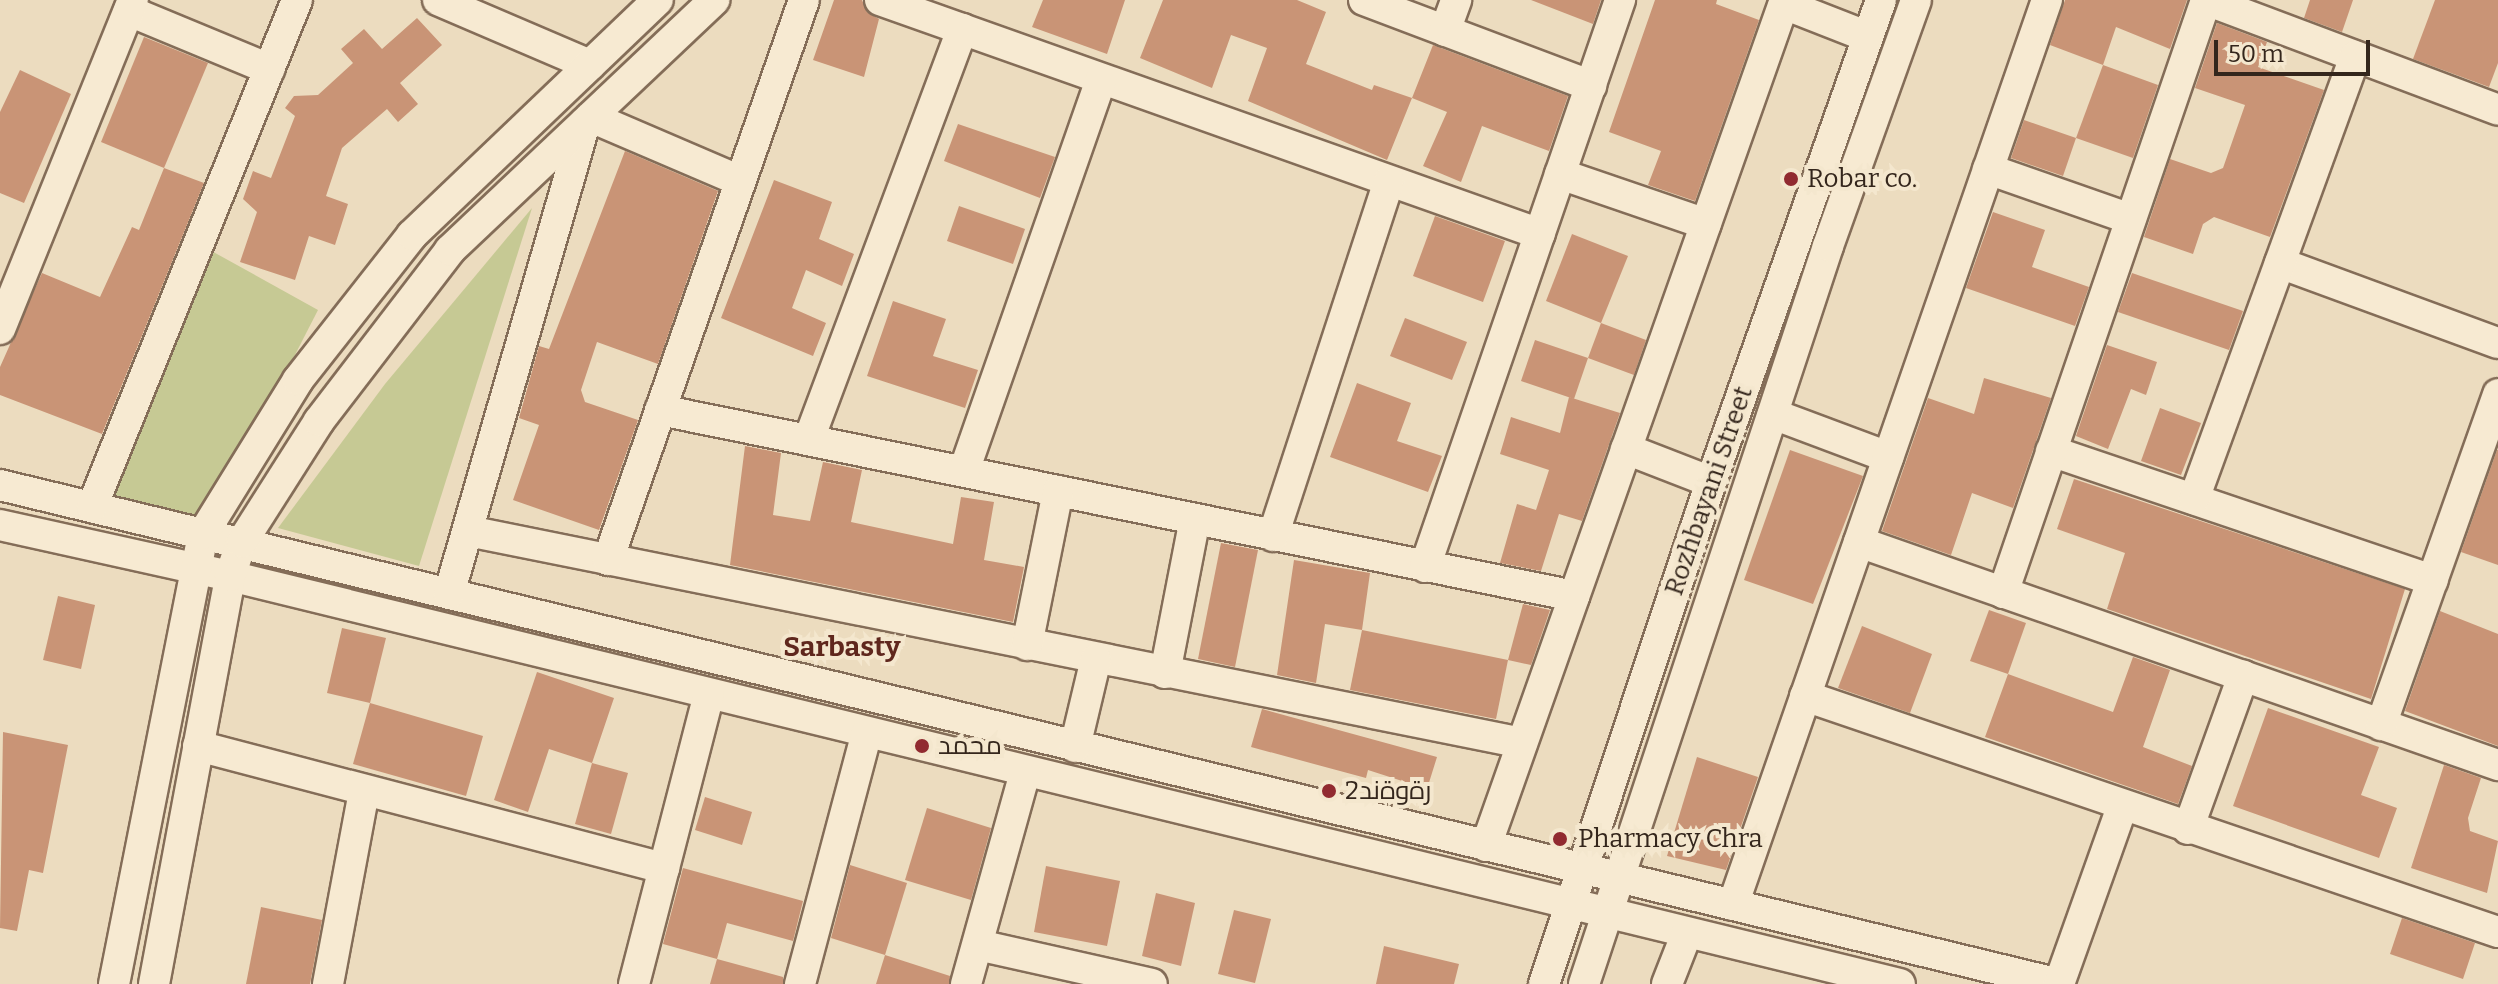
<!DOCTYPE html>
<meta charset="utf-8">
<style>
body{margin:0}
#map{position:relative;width:2498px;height:984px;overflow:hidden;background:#ecdcbf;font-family:Bitter,Cairo,serif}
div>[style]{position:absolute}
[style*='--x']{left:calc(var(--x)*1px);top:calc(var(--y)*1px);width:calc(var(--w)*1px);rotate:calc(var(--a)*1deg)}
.green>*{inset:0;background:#c6c994}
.building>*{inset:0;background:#c99476}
.roads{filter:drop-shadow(2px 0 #846d58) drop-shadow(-2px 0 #846d58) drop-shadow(0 2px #846d58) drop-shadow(0 -2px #846d58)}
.minor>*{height:30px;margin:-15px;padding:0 15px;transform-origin:15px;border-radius:15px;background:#f7ead2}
.dots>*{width:22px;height:22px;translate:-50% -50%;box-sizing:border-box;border:4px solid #f4e7ce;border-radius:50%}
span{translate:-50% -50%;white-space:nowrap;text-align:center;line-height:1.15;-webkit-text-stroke:8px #f4e7ce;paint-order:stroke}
.poi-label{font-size:26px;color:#34261c}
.left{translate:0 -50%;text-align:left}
.street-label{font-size:26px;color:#34261c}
.neighbourhood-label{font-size:28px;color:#5f271d;font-weight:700}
.scale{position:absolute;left:2214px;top:40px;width:156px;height:36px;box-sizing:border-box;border:4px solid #34261c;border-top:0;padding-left:10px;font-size:24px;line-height:28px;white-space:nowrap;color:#34261c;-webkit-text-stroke:6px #f4e7ce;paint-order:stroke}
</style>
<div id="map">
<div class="green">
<div style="clip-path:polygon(532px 208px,419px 566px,278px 528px,385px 384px)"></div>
<div style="clip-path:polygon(199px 244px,318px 310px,203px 534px,92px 507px)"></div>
</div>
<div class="building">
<div style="clip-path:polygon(834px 0,862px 0,867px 12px,879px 19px,864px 77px,813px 60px)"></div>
<div style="clip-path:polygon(1043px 0,1125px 0,1107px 54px,1032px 27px)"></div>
<div style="clip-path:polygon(1163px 0,1297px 0,1326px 12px,1306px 64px,1372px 90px,1374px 85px,1412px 98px,1387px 160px,1248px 101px,1267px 48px,1231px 35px,1212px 88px,1140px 58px)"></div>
<div style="clip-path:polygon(1531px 0,1601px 0,1593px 24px)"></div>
<div style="clip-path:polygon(1655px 0,1717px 0,1716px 4px,1759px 20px,1695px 201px,1648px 185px,1661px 151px,1609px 132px)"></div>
<div style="clip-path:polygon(2065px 0,2187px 0,2170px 49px,2116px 27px,2103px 65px,2050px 45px)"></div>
<div style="clip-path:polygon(2310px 0,2353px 0,2342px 32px,2304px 18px)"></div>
<div style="clip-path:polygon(2435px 0,2498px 0,2498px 63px,2489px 87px,2413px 59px)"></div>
<div style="clip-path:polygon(417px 18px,442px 45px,400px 83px,418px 104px,398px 122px,387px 109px,342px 148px,326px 196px,348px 204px,335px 245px,309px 236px,295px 280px,240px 262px,257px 212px,243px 199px,253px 171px,271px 178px,295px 116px,285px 108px,294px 96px,318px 95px,353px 63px,341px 49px,364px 29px,382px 49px)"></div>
<div style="clip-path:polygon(2217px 23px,2267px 42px,2258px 67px,2324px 90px,2270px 237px,2214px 217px,2203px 224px,2193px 254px,2144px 237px,2170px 159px,2211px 173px,2223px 168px,2245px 105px,2195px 88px)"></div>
<div style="clip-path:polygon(144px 37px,208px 63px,164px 168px,101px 142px)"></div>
<div style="clip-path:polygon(1433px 45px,1568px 96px,1549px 151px,1482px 126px,1461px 182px,1423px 166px,1447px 112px,1412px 98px)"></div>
<div style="clip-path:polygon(2103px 65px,2158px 85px,2133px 158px,2076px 138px)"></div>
<div style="clip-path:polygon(20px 70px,71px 94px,24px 203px,0 193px,0 112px)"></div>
<div style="clip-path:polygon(2024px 120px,2076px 138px,2063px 176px,2011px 158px)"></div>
<div style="clip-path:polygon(958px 124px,1055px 157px,1040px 198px,944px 161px)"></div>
<div style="clip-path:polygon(625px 151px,718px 191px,658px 364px,597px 342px,581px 390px,585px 402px,638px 420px,599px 530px,513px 500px,539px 425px,519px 418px,539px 346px,549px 349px)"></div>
<div style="clip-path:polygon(164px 168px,204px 183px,102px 434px,0 395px,0 367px,42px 273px,100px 297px,132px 227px,139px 230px)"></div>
<div style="clip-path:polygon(774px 180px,832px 202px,819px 239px,854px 254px,842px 286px,806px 270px,792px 308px,826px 323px,813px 356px,721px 318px)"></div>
<div style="clip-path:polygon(959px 206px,1025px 229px,1013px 264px,947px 241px)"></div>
<div style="clip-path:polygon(1993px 212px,2045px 230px,2032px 267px,2089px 287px,2075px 326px,1966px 288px)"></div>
<div style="clip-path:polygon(1435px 216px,1505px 241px,1483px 302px,1413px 276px)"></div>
<div style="clip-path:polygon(1572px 234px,1628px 256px,1601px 323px,1546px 301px)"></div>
<div style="clip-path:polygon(2132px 273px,2243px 311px,2229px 350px,2118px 312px)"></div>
<div style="clip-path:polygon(893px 301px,946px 319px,933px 356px,978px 370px,965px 408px,867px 376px)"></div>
<div style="clip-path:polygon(1405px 318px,1467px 342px,1452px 380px,1390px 356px)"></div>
<div style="clip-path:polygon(1601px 323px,1646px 340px,1634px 375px,1588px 358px)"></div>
<div style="clip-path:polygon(1535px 340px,1588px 358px,1574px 399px,1521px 381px)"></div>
<div style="clip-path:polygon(2107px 345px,2157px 362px,2146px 395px,2131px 389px,2108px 449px,2076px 436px)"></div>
<div style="clip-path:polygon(1984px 378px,2051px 398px,2013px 508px,1972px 493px,1951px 555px,1882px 531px,1928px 398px,1974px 414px)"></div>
<div style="clip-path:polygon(1357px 383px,1411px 403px,1397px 441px,1442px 456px,1428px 492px,1330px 457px)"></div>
<div style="clip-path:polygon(1569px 397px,1620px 413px,1582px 521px,1559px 514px,1541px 571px,1500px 563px,1517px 504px,1536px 510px,1549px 470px,1500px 454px,1511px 417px,1560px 433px)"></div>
<div style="clip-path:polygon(2160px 408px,2201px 423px,2181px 475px,2141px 461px)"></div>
<div style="clip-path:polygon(745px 446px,781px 453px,773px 515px,810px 521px,823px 462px,862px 470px,851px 522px,953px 544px,961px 497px,994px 502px,984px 560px,1024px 567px,1013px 622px,730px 565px)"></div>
<div style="clip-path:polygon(1790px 450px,1863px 476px,1813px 604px,1744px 580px)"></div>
<div style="clip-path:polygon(2497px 450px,2498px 450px,2498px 565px,2461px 552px)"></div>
<div style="clip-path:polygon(2074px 479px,2405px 589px,2371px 699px,2107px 609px,2125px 553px,2057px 529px)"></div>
<div style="clip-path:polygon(1221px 543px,1258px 550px,1235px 667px,1198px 659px)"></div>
<div style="clip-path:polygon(1294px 560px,1370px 573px,1362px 630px,1325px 624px,1316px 683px,1277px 675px)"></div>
<div style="clip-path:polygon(58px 596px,95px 605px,81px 669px,43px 660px)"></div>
<div style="clip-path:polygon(1523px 604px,1550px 610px,1531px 665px,1508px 660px)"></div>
<div style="clip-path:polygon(1989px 610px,2026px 623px,2008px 674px,1970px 661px)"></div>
<div style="clip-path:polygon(2440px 611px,2498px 634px,2498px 746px,2405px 711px)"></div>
<div style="clip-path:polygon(1862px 626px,1932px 654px,1910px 713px,1838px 688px)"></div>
<div style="clip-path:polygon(342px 628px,386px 638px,370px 703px,327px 693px)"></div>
<div style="clip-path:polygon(1362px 630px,1508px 660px,1496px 719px,1350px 690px)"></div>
<div style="clip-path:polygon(2133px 657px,2170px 670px,2143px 747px,2192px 766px,2178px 804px,1985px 737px,2008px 674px,2113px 712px)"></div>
<div style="clip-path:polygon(537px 672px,614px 698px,592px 763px,549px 749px,528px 812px,494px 800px)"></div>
<div style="clip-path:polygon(370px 703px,483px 736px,466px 796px,353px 764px)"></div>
<div style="clip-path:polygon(2268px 708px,2379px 747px,2361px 795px,2397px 808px,2379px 858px,2233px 806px)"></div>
<div style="clip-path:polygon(1262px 709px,1437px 757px,1427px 789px,1368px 770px,1366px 778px,1251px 747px)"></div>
<div style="clip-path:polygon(3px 732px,68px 745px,43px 873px,29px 870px,17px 931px,0 928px)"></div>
<div style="clip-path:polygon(1697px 757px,1758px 777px,1726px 870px,1667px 856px)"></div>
<div style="clip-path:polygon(592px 763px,628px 773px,611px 834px,575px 824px)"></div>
<div style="clip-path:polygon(2444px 765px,2481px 778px,2468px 818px,2470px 831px,2498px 841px,2487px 893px,2411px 868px)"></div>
<div style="clip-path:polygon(705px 797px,752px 812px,742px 845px,695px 830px)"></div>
<div style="clip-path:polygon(927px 808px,991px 828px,971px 900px,905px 880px)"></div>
<div style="clip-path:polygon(850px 865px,907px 883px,885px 955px,831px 938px)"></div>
<div style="clip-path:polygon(1046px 866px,1120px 881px,1107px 946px,1034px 932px)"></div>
<div style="clip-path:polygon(683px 868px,803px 901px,793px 941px,727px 923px,717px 959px,663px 944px)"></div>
<div style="clip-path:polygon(1156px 893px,1195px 903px,1181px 966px,1142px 956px)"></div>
<div style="clip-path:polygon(261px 907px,322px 920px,310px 984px,246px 984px)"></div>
<div style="clip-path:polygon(1234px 910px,1271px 919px,1255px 983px,1218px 974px)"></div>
<div style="clip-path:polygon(2402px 918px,2475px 943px,2463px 979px,2390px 954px)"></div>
<div style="clip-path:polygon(1384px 946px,1459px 964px,1454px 984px,1376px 984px)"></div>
<div style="clip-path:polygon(885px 955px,950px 976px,949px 984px,876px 984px)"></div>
<div style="clip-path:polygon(717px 959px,783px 977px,783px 984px,710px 984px)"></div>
</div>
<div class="roads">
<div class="minor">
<div style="--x:438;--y:0;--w:165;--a:23.2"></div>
<div style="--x:880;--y:0;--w:700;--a:19.52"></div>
<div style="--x:1364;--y:0;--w:243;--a:20.7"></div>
<div style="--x:2206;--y:0;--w:312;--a:20.6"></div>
<div style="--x:1784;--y:4;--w:90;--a:21.4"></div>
<div style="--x:129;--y:11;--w:152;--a:22.5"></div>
<div style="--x:1445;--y:31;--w:33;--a:-70"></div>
<div style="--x:591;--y:117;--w:162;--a:23.2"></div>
<div style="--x:1988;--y:169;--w:151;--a:19.3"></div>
<div style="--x:1560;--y:174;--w:154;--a:18.9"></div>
<div style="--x:2280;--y:263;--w:232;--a:20.2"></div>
<div style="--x:0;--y:329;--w:355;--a:-68"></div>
<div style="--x:660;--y:410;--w:933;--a:11.5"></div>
<div style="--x:1773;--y:414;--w:123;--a:20.5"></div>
<div style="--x:809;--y:439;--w:438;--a:-69.5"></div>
<div style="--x:1626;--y:449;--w:91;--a:21.2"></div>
<div style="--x:2051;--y:451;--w:403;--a:18.7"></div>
<div style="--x:964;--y:471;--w:415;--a:-70.7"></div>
<div style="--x:0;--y:485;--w:2119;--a:13.62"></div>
<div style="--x:2059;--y:984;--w:188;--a:-70.4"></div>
<div style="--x:2194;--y:499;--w:471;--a:-70"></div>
<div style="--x:92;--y:507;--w:547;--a:-67.98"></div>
<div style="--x:0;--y:525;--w:236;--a:12.5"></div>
<div style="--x:230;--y:576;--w:1719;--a:13.73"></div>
<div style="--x:468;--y:531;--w:1075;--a:11.37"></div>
<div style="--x:1273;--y:536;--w:373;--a:-71.9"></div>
<div style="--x:1859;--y:542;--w:677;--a:19.24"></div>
<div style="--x:608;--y:560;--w:593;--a:-70.71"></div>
<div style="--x:1425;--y:567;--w:600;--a:-71.02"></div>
<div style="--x:2003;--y:593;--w:627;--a:-71.1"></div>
<div style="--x:449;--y:594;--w:490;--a:-73.9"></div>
<div style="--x:1027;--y:645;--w:157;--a:-78.6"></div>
<div style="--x:1165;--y:673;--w:157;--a:-79"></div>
<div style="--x:1805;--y:696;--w:732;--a:18.81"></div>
<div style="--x:2381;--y:725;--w:351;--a:-70.5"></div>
<div style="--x:198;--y:746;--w:482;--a:14.7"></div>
<div style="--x:1075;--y:747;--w:90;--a:-76.6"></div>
<div style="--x:2188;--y:829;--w:163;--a:-70.2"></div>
<div style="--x:1486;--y:846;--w:897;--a:-70.54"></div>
<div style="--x:1733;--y:905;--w:958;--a:-70.87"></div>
<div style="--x:978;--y:945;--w:178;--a:12.6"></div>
<div style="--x:114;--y:984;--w:459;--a:-78.8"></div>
<div style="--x:203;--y:534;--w:181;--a:-58.3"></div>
<div style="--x:298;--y:380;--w:184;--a:-51.8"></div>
<div style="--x:412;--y:235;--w:340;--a:-43.7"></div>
<div style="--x:154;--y:984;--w:415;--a:-79.4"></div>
<div style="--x:230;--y:576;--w:36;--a:-71"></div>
<div style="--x:242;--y:542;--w:143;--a:-57.5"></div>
<div style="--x:319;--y:421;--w:215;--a:-52.5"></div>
<div style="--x:450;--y:250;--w:364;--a:-43.4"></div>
<div style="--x:328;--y:984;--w:196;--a:-79.4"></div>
<div style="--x:634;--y:984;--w:299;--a:-75.5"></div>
<div style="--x:800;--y:984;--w:260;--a:-75.1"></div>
<div style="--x:966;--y:984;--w:220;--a:-74.4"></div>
<div style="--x:1544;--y:984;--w:529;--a:-71.6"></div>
<div style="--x:1711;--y:482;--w:511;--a:-70.57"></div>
<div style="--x:1584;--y:984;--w:777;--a:-71.7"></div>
<div style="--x:1828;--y:246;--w:261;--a:-70.3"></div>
<div style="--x:1667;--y:984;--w:55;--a:-68.6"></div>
</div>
</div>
<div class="dots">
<div style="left:1791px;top:179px;background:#912a30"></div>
<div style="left:922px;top:746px;background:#912a30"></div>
<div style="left:1329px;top:791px;background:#912a30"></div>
<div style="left:1560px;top:839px;background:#912a30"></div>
</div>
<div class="poi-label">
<span class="left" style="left:1807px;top:179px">Robar co.</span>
<span class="left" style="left:938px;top:746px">محمد</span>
<span class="left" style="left:1345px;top:791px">رةوةند2</span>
<span class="left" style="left:1578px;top:839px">Pharmacy Chra</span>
</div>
<div class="street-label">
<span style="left:1709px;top:491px;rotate:-71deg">Rozhbayani Street</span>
</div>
<div class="neighbourhood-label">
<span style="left:842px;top:647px">Sarbasty</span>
</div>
<div class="scale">50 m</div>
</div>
